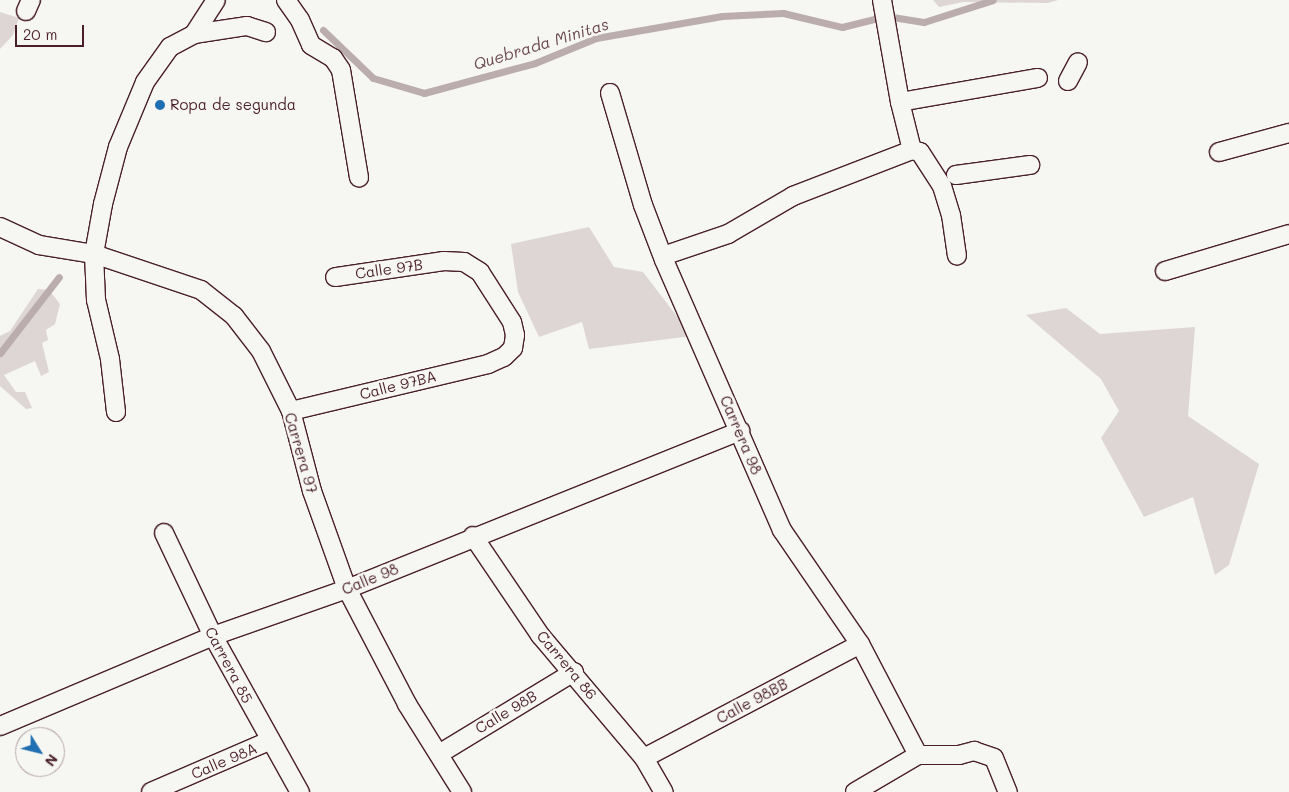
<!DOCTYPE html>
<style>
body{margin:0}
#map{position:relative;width:1289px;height:792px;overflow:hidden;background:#f6f6f2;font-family:Mali,sans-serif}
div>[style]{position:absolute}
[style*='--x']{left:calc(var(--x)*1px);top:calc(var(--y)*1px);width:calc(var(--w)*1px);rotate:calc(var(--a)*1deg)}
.green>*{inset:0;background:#ddd6d5}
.stream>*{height:7px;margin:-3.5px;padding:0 3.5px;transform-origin:3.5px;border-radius:3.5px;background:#bbadae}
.roads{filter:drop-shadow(1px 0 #4a1f2b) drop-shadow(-1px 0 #4a1f2b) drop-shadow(0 1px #4a1f2b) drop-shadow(0 -1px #4a1f2b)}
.street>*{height:18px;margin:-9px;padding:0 9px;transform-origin:9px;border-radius:9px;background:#f6f6f2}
.dots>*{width:14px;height:14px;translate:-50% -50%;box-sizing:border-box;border:2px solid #f6f6f2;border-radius:50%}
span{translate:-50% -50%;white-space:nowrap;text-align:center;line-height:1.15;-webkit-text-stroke:5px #f6f6f2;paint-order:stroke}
.poi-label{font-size:15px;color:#4a1f2b}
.left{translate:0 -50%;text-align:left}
.street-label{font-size:15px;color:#4a1f2b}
.water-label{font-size:16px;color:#6c4a52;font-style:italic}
.north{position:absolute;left:15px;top:727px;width:50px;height:50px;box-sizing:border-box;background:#f6f6f2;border:1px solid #b1a0a2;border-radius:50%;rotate:126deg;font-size:14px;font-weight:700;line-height:20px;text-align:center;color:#4a1f2b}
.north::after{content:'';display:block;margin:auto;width:18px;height:22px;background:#1f6fb2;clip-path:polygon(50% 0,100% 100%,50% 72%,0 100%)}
.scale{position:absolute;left:15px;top:25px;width:69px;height:22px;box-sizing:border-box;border:2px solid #4a1f2b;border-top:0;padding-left:6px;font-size:15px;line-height:18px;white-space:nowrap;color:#4a1f2b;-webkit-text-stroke:4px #f6f6f2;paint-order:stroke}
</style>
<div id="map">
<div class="green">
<div style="clip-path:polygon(933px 0,1058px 0,1048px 3px,963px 2px,939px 7px)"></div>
<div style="clip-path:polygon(0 12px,19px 18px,13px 35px,0 49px)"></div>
<div style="clip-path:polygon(589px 227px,614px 267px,643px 272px,692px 336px,589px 349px,582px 322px,539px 337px,518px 292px,511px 244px)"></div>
<div style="clip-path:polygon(38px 289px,49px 290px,60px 304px,55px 324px,46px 330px,48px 340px,42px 343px,49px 372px,41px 376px,35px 361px,4px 375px,16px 392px,25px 392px,32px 408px,26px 409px,0 386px,0 336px,10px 331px)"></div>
<div style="clip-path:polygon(1066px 308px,1100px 334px,1195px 327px,1188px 416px,1259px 464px,1229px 565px,1215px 575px,1193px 497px,1144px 517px,1101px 438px,1119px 411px,1101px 379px,1026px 315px)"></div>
</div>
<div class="stream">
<div style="--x:323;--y:30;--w:69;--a:43.8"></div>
<div style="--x:373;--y:78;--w:53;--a:16.4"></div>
<div style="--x:424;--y:93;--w:115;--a:-15.1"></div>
<div style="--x:535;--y:63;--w:66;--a:-22.3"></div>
<div style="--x:596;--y:38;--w:128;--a:-9.9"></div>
<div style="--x:722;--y:16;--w:61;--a:-2.8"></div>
<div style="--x:783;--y:13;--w:61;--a:13.3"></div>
<div style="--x:842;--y:27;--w:45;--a:-14"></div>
<div style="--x:886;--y:16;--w:38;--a:9"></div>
<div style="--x:924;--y:22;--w:72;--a:-17.7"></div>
<div style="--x:0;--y:353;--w:96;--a:-52.2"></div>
</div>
<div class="roads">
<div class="street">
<div style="--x:286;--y:0;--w:24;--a:55"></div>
<div style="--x:300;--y:20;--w:27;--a:66"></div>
<div style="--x:311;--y:45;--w:26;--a:31"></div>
<div style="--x:333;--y:58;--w:14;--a:56"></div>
<div style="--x:341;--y:70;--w:109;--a:80.5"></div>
<div style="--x:882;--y:0;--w:104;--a:80"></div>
<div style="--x:900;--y:102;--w:140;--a:-9.9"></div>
<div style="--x:26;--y:11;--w:12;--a:-66"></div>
<div style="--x:194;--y:34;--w:54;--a:-8.6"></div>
<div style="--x:247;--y:26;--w:20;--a:18"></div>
<div style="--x:1068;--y:81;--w:21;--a:-62"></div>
<div style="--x:610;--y:93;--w:117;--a:73.6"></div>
<div style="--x:643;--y:205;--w:59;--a:69.1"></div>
<div style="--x:664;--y:260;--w:295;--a:66.4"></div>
<div style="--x:782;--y:530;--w:138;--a:55.6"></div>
<div style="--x:860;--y:644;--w:125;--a:62.4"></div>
<div style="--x:900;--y:102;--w:49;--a:76"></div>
<div style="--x:1219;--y:152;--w:73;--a:-15.2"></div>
<div style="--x:956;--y:175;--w:75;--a:-7.7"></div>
<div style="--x:0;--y:227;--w:43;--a:24.8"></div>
<div style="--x:39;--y:245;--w:56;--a:9.3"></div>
<div style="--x:94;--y:254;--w:113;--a:18.6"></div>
<div style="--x:201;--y:290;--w:42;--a:38.2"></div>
<div style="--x:234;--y:316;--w:44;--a:52.4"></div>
<div style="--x:261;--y:351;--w:67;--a:63.4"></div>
<div style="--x:291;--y:411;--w:83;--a:75.3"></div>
<div style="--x:312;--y:491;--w:104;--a:70.3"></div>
<div style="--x:347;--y:589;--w:130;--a:62.4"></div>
<div style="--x:407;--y:704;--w:104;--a:58"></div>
<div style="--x:663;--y:256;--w:69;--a:-18.7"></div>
<div style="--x:728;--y:234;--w:75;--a:-30.3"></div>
<div style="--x:793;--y:196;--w:128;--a:-21.1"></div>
<div style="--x:912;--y:150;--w:8;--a:14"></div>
<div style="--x:920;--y:152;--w:40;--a:57.1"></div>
<div style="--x:942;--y:186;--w:30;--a:73"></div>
<div style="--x:951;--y:215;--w:41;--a:81.7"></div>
<div style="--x:1165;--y:271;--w:129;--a:-16.6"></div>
<div style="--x:291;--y:411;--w:203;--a:-13.4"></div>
<div style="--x:488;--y:364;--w:17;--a:-24"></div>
<div style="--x:504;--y:357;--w:13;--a:-45"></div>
<div style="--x:513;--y:348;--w:13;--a:-81"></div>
<div style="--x:515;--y:335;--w:13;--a:-103"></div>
<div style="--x:512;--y:322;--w:59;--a:-122.6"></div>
<div style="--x:480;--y:272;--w:19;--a:-148"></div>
<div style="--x:464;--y:262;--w:20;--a:-177"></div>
<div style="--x:444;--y:261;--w:110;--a:171.6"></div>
<div style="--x:116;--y:412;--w:53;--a:-96.5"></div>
<div style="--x:110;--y:359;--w:61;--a:-103.3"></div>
<div style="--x:96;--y:300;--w:46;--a:-92.5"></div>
<div style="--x:94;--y:254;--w:51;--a:-79.8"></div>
<div style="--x:103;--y:204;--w:59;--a:-75.3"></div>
<div style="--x:118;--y:147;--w:70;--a:-67.4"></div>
<div style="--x:145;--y:82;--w:43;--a:-54.5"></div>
<div style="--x:170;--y:47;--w:27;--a:-28"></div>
<div style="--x:194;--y:34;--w:40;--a:-57.1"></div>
<div style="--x:164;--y:533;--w:114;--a:64.6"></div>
<div style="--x:213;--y:636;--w:179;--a:60.9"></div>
<div style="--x:473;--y:536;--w:120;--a:55.9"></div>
<div style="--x:540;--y:635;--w:161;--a:49.8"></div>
<div style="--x:644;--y:758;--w:39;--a:60"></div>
<div style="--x:0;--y:726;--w:231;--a:-22.9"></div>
<div style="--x:213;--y:636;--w:142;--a:-19.3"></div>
<div style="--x:347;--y:589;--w:424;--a:-21.9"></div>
<div style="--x:439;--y:754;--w:158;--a:-31.3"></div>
<div style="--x:644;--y:758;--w:244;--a:-27.8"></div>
<div style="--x:151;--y:792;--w:129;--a:-23.4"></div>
<div style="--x:855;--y:792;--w:73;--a:-30.4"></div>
<div style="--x:918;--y:755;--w:41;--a:0"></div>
<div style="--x:959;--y:755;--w:16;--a:-15"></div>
<div style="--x:974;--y:751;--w:21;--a:19"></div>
<div style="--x:994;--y:758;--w:37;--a:68"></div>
</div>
</div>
<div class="dots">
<div style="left:160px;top:105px;background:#1f6fb2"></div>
</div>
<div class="poi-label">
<span class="left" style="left:170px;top:105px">Ropa de segunda</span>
</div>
<div class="street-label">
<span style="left:389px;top:269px;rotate:-8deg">Calle 97B</span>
<span style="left:398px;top:385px;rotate:-14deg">Calle 97BA</span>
<span style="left:741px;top:435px;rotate:67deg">Carrera 98</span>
<span style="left:301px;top:453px;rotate:74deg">Carrera 97</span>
<span style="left:370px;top:579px;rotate:-22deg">Calle 98</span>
<span style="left:229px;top:665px;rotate:62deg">Carrera 85</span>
<span style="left:567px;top:665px;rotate:50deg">Carrera 86</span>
<span style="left:752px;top:701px;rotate:-28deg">Calle 98BB</span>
<span style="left:506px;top:712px;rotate:-31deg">Calle 98B</span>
<span style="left:224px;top:761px;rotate:-23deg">Calle 98A</span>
</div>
<div class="water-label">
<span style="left:541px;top:44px;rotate:-17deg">Quebrada Minitas</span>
</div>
<div class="north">N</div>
<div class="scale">20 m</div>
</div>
